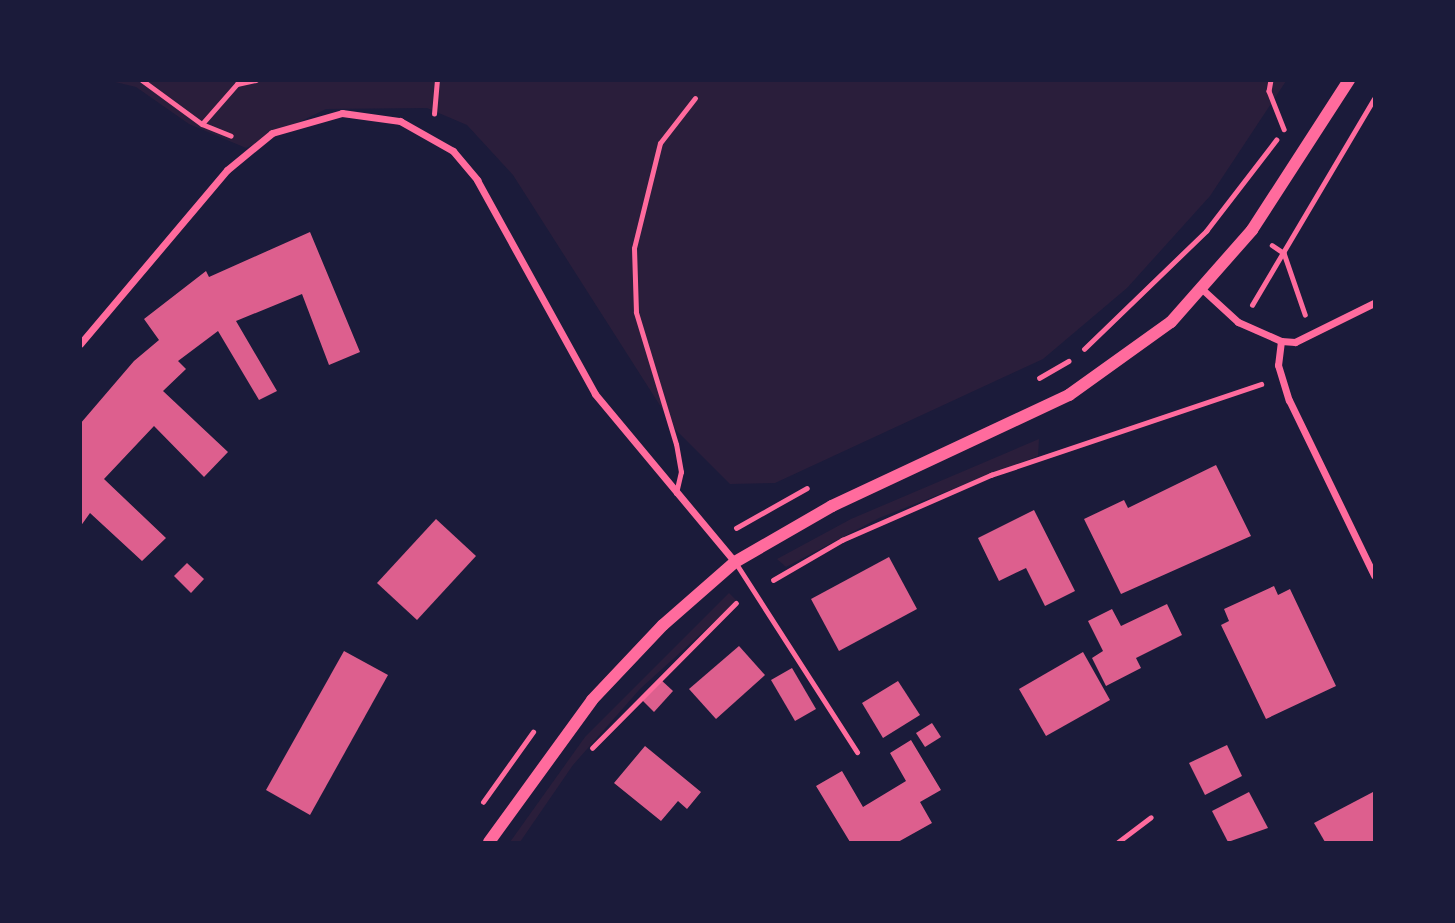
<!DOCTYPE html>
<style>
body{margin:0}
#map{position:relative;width:1455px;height:923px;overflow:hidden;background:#1b1b3a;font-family:Arial,sans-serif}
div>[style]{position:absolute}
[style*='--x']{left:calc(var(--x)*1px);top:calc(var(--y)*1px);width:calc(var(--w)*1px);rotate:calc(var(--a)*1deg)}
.green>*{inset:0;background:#2a1e3b}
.building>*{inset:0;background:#dd5f8e}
.path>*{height:4.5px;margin:-2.25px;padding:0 2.25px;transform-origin:2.25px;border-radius:2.25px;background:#ff6b9d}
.service>*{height:5px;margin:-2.5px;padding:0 2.5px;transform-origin:2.5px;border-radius:2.5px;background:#ff6b9d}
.minor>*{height:7px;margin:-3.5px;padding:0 3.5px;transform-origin:3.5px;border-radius:3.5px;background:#ff6b9d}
.tertiary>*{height:12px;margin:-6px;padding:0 6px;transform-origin:6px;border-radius:6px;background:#ff6b9d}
span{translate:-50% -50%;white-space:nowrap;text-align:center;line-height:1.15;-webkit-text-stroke:7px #1b1b3a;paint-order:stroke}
.frame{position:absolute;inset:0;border:82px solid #1b1b3a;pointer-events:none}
</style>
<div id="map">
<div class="green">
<div style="clip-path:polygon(111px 81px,1286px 81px,1210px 196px,1127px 288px,1043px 359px,775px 483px,730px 484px,675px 429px,513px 175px,467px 125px,427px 108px,326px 109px,246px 148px,189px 124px,136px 87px)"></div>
<div style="clip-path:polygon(1039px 439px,1038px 456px,879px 518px,786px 567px,777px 559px,851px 519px)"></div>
<div style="clip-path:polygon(729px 593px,737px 601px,640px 689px,573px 765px,520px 842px,510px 842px,585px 737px)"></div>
</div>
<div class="building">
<div style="clip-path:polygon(310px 232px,360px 352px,329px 365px,302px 294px,236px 321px,277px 391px,259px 400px,218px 331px,178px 361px,186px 369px,163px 391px,228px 452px,204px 477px,154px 426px,104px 479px,166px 538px,142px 561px,90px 513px,80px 527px,80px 424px,134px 361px,159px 340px,144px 319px,206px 271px,209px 277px)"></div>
<div style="clip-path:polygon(1216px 465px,1251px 536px,1121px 594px,1084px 519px,1124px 500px,1128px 508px)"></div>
<div style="clip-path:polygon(1034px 510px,1075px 591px,1045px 606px,1026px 568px,999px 581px,978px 538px)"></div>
<div style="clip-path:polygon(436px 519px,476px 556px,417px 620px,377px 583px)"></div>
<div style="clip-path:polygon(889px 557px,917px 609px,839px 651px,811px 599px)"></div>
<div style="clip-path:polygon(187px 563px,204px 579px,191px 593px,174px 576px)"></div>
<div style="clip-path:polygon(1274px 586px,1278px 595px,1290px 589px,1336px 686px,1266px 719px,1221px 625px,1229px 621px,1224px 609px)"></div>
<div style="clip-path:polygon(1167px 604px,1182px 635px,1136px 658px,1141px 668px,1106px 686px,1092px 658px,1103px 651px,1088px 621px,1112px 609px,1121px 626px)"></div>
<div style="clip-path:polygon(739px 646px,765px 675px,716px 719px,689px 689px)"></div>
<div style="clip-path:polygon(344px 651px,388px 675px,310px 815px,266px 790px)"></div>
<div style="clip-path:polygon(1083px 652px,1110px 700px,1046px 736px,1019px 689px)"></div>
<div style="clip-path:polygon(792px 668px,816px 709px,795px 721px,771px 680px)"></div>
<div style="clip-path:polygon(660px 679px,673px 691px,654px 712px,641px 699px)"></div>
<div style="clip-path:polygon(898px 681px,920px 715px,883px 738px,862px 703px)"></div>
<div style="clip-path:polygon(932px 723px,941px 737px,925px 747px,916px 733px)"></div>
<div style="clip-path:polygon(911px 740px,941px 790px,920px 802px,932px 823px,898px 842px,850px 842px,816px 786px,842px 771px,863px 807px,906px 781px,890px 753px)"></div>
<div style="clip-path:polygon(1227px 745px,1242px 776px,1205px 795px,1189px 763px)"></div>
<div style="clip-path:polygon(645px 746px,701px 792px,687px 809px,678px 801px,661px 821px,614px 783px)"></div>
<div style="clip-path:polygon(1249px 792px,1268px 828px,1228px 842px,1212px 811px)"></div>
<div style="clip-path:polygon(1373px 792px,1374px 842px,1325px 842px,1314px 823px)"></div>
</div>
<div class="path">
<div style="--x:142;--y:80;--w:74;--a:36.3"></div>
<div style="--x:202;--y:124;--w:31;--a:22"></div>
<div style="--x:1271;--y:80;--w:11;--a:100"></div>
<div style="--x:1269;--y:91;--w:41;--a:68.5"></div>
<div style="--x:434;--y:114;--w:34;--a:-85"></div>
<div style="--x:202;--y:124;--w:53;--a:-48.8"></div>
<div style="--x:237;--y:84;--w:19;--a:-12"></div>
<div style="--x:1272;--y:245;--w:14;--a:34"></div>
<div style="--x:1284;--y:253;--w:65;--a:71"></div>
<div style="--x:1252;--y:305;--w:239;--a:-59.4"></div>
<div style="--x:1084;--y:349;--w:170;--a:-44"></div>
<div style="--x:1206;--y:231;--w:115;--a:-52.4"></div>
<div style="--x:1039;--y:378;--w:34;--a:-30"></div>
<div style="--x:736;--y:528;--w:81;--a:-29.4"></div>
<div style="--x:773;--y:580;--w:80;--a:-30.1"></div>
<div style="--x:842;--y:540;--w:163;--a:-23.6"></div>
<div style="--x:991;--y:475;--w:285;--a:-18.6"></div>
<div style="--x:592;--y:748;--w:204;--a:-45.2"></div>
<div style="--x:483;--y:802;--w:86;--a:-54.5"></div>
</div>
<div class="service">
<div style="--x:676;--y:493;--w:22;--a:-77"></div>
<div style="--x:681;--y:472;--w:28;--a:-100"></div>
<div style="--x:676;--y:444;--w:138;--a:-106.9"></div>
<div style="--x:636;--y:312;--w:64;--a:-91.8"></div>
<div style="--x:634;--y:248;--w:108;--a:-76.1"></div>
<div style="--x:660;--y:143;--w:57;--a:-52.1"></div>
<div style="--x:735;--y:562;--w:226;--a:57.3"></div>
<div style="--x:1118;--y:842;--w:41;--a:-37.1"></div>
</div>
<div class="minor">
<div style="--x:1202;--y:289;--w:49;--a:42.5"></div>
<div style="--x:1238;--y:322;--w:47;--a:23.8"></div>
<div style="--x:1281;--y:341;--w:24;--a:97"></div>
<div style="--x:1278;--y:365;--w:37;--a:73"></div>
<div style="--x:1289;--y:400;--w:195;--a:64.1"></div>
<div style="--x:1281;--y:341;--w:14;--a:4"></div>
<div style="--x:1295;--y:342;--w:88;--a:-26.3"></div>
<div style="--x:80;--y:344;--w:228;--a:-49.8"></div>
<div style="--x:227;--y:170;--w:58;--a:-39.4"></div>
<div style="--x:272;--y:133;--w:73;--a:-15.9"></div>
<div style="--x:342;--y:113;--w:59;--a:7.9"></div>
<div style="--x:400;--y:121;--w:61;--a:29.5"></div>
<div style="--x:453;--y:151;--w:38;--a:50"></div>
<div style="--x:477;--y:180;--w:244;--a:61.1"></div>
<div style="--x:595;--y:394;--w:219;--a:50.2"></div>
</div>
<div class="tertiary">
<div style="--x:489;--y:842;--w:175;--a:-54"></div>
<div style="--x:592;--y:700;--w:103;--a:-46.6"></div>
<div style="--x:663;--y:625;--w:96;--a:-41.2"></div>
<div style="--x:735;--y:562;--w:112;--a:-30"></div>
<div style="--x:832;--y:506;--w:262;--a:-25.1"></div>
<div style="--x:1069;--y:395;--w:125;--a:-35.6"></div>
<div style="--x:1171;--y:322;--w:123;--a:-48.6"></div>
<div style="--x:1252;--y:230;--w:179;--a:-57.1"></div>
</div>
<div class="frame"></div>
</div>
